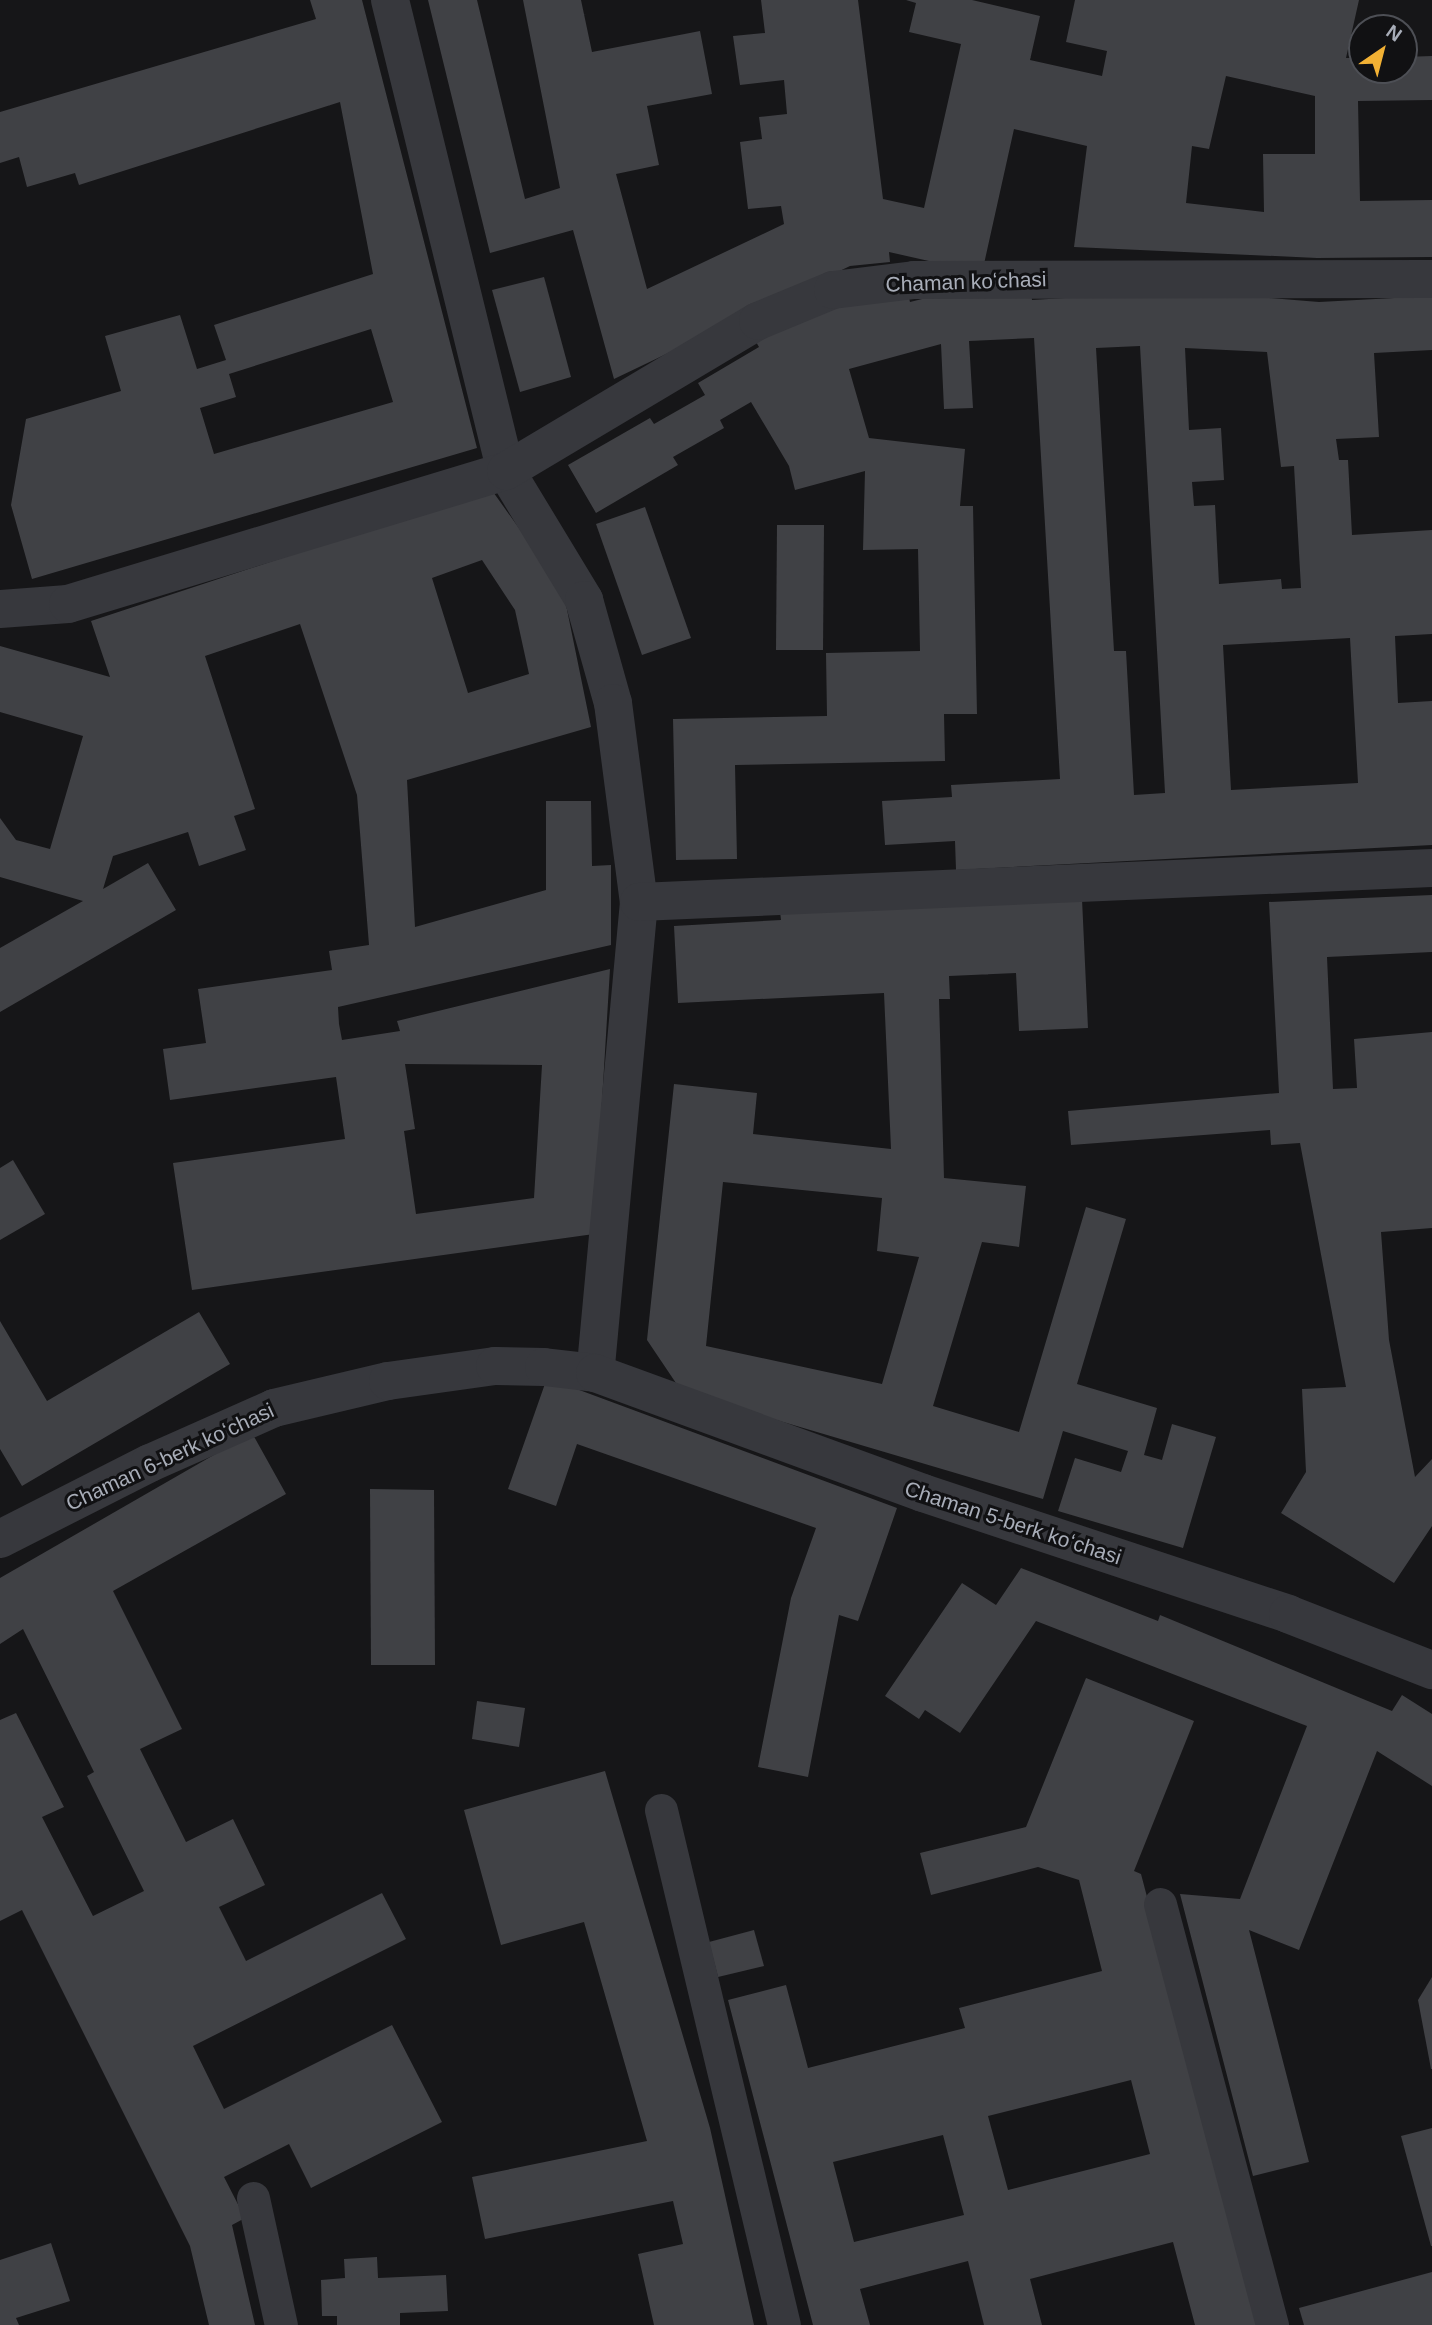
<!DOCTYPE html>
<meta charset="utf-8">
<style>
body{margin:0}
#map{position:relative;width:1432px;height:2325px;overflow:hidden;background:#161618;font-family:Arial,sans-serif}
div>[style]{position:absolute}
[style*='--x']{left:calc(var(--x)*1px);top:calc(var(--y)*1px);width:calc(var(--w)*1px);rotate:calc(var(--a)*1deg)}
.building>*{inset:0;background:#404145}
.service>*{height:33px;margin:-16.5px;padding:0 16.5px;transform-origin:16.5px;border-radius:16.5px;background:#37383d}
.minor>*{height:38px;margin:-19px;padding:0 19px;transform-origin:19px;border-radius:19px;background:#37383d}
span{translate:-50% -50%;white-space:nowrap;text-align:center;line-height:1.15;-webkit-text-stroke:6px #111113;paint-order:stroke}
.street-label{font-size:21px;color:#a8adb8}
.north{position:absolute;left:1348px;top:14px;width:70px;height:70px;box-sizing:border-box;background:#111113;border:2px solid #4d4f55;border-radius:50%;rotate:35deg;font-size:19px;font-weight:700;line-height:28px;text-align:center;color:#a8adb8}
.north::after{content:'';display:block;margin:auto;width:24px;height:32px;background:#f2b134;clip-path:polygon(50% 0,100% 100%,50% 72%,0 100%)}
</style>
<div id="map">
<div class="building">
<div style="clip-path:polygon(evenodd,310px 0,362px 0,477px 448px,32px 579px,11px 505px,26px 419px,121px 391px,105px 336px,180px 315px,197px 369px,226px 360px,214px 325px,373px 274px,340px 102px,79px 185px,75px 173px,27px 187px,19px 157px,0 163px,0 112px,316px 19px,310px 0,371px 329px,393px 402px,214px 454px,200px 408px,236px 397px,229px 374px,371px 329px)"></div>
<div style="clip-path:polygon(evenodd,428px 0,477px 0,525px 199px,560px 188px,523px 0,581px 0,592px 52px,700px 31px,712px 94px,647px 106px,659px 165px,616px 174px,647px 289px,784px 224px,781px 206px,748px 209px,740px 142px,762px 139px,759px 117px,787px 114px,784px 80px,740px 85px,733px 36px,765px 33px,761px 0,858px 0,883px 199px,924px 208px,961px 44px,909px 32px,916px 3px,906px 0,972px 0,1040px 16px,1030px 60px,1102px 76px,1107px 51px,1066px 42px,1075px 0,1359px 0,1346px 58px,1362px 58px,1362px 70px,1404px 70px,1404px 57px,1432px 56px,1432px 100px,1358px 101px,1360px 201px,1432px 200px,1432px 257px,1317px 258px,1074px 247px,1087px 146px,1014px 129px,982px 273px,889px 252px,890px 262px,850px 266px,614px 379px,573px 230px,490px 253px,428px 0,1226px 76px,1315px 96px,1315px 154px,1263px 154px,1264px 212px,1186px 203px,1192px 146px,1209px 149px,1226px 76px)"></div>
<div style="clip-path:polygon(544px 277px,571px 377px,520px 392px,492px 290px)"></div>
<div style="clip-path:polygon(evenodd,906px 286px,910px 302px,938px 295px,1031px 290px,1032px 300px,1182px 291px,1319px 302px,1432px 296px,1432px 350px,1374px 353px,1379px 437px,1336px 439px,1339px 460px,1348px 460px,1352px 535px,1432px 530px,1432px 634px,1395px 636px,1398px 703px,1432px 701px,1432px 845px,956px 870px,955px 841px,885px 845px,882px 801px,952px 797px,951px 785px,1060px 779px,1034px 338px,969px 341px,973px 408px,944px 409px,941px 344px,849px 369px,869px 438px,965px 449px,960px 506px,973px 506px,977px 714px,944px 714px,945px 761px,735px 765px,737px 859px,676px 860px,673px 719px,827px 716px,826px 653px,920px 651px,918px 549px,863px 550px,865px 471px,795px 490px,789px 466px,751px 402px,720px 420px,724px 428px,673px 457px,678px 465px,596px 513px,568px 465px,650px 418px,654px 424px,705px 395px,698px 383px,759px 347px,752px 335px,906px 286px,1140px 346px,1165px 793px,1134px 795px,1126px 651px,1114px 651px,1096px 348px,1140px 346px,906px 286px,1185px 348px,1267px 352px,1281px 467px,1294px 466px,1301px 588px,1282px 589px,1281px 579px,1219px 584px,1215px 505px,1194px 506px,1192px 482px,1224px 480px,1221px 428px,1189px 430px,1185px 348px,906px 286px,1350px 638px,1358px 783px,1231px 790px,1223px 645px,1350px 638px)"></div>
<div style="clip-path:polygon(evenodd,491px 489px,563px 590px,591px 727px,407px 780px,415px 927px,546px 890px,546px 801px,591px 801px,592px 866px,611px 865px,611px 945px,338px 1007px,339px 1024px,342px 1040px,400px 1031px,397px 1021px,610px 969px,594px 1234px,192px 1290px,173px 1163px,345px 1139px,336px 1077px,170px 1100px,163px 1049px,206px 1043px,198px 989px,332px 970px,329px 951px,369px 945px,357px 795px,300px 624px,205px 656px,255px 809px,234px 816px,246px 850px,199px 866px,188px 832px,113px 856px,103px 889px,148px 863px,176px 910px,0 1012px,0 948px,83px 901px,0 877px,0 818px,16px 840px,50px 849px,83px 736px,0 712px,0 646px,110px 677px,91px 621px,491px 489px,482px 560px,515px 610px,529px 674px,468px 693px,432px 578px,482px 560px,491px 489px,405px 1064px,542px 1065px,534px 1198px,416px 1214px,404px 1131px,415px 1129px,405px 1064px)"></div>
<div style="clip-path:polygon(645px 507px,691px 638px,642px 655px,596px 524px)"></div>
<div style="clip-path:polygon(777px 525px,824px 525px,823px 650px,776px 650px)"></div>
<div style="clip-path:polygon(1432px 895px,1432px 952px,1327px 957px,1333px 1089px,1357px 1088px,1354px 1039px,1432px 1032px,1432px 1228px,1381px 1232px,1389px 1340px,1415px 1477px,1432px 1459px,1432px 1526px,1394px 1583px,1281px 1513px,1306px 1472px,1302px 1389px,1346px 1387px,1300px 1143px,1271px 1145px,1270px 1130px,1071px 1145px,1068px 1111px,1279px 1093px,1269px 902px)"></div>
<div style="clip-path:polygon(evenodd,1082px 899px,1088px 1028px,1019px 1031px,1016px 973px,949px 976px,950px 999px,939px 999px,944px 1178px,1026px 1186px,1019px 1247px,982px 1242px,933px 1406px,1019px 1432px,1086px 1207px,1126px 1219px,1077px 1384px,1157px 1408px,1144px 1455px,1162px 1460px,1172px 1424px,1216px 1437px,1183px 1548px,1058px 1511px,1075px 1458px,1121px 1472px,1128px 1451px,1063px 1431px,1043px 1499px,682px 1392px,647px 1340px,674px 1084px,757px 1093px,753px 1134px,891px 1149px,884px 993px,678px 1003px,674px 926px,781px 920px,780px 911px,1082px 899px,723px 1182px,882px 1198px,877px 1251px,919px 1257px,882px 1384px,706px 1346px,723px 1182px)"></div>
<div style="clip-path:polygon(13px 1160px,45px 1214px,0 1240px,0 1168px)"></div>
<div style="clip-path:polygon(199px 1312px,230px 1364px,22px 1486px,0 1449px,0 1321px,47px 1401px)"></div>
<div style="clip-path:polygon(547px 1378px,897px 1508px,858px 1621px,839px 1615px,808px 1777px,758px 1767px,791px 1598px,816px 1528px,577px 1444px,556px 1506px,508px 1489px)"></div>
<div style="clip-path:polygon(252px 1433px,286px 1494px,113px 1591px,182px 1729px,140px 1749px,186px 1842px,233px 1819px,265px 1885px,219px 1907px,246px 1961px,382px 1893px,406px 1939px,193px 2046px,224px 2109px,392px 2025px,442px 2122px,311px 2188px,289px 2144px,224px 2177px,245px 2218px,232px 2225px,255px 2325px,209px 2325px,190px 2246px,22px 1910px,0 1921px,0 1720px,16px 1713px,64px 1807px,42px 1817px,93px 1916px,144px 1891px,87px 1776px,94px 1772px,23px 1629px,0 1644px,0 1578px)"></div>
<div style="clip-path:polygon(370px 1489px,434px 1490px,435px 1665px,371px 1665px)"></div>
<div style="clip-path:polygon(1021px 1568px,1158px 1621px,1160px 1615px,1392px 1711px,1402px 1695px,1432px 1714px,1432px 1786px,1377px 1751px,1299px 1950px,1249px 1930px,1309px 2162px,1253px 2176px,1180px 1894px,1240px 1899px,1307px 1726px,1036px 1621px,960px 1733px,925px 1710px,919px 1719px,885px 1696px,962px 1583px,996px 1605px)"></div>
<div style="clip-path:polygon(evenodd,1086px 1678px,1194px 1721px,1134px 1871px,1141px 1874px,1260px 2325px,1195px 2325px,1173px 2242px,1030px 2279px,1042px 2325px,984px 2325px,968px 2261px,860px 2289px,870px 2325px,813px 2325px,728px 2000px,786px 1985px,808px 2068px,965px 2028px,959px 2008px,1102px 1971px,1079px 1880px,1038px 1867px,931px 1895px,920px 1853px,1026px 1827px,1086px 1678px,1131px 2080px,1150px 2154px,1008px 2190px,988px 2116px,1131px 2080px,1086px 1678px,943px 2135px,964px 2215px,854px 2242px,833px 2162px,943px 2135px)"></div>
<div style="clip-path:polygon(477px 1701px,525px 1708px,519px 1747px,472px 1739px)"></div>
<div style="clip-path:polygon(605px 1771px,710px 2128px,754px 2325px,654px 2325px,638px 2254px,683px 2244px,673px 2201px,485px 2239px,472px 2177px,647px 2141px,584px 1922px,501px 1945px,464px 1810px)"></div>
<div style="clip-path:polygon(754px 1930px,764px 1966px,718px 1977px,709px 1942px)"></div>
<div style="clip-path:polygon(1432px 1977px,1432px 2069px,1431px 2069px,1418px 2000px)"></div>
<div style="clip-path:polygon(1432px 2128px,1432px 2246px,1431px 2246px,1401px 2136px)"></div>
<div style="clip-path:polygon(51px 2243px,70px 2301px,16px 2318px,19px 2325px,0 2325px,0 2260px)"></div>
<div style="clip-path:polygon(377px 2257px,378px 2278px,446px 2275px,448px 2311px,400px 2313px,400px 2325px,337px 2325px,337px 2316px,322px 2316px,321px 2280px,345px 2278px,344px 2259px)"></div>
<div style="clip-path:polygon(1432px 2272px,1432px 2325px,1304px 2325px,1299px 2308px)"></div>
</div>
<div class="service">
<div style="--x:661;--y:1810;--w:529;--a:76.57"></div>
<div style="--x:1160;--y:1904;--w:436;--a:75.1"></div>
<div style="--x:253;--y:2198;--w:130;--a:77.6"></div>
</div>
<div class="minor">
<div style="--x:390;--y:0;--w:485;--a:76.2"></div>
<div style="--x:506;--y:471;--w:151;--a:58.8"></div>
<div style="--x:584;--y:600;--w:107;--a:74.3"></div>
<div style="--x:613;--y:703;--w:201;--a:82.6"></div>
<div style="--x:639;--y:902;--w:473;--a:95.3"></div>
<div style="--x:0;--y:609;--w:68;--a:-4.2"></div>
<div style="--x:68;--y:604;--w:458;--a:-16.9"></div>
<div style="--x:506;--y:471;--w:293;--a:-30.8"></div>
<div style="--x:758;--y:321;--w:81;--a:-22.5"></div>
<div style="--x:833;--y:290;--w:82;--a:-7"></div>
<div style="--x:914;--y:280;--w:518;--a:-0.11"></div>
<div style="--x:639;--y:902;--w:794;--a:-2.46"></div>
<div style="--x:0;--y:1539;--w:168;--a:-26.9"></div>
<div style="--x:150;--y:1463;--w:136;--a:-23.9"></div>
<div style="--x:274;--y:1408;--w:117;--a:-13.3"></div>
<div style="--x:388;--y:1381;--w:108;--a:-8"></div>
<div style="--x:495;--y:1366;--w:49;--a:1.2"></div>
<div style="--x:544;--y:1367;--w:51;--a:6.7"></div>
<div style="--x:595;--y:1373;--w:349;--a:20.1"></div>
<div style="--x:923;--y:1493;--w:385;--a:18.3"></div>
<div style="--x:1288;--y:1614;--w:155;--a:21.3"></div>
</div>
<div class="street-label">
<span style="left:966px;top:282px;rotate:-2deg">Chaman koʻchasi</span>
<span style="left:170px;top:1457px;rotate:-25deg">Chaman 6-berk koʻchasi</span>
<span style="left:1013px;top:1523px;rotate:18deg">Chaman 5-berk koʻchasi</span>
</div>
<div class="north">N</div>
</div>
